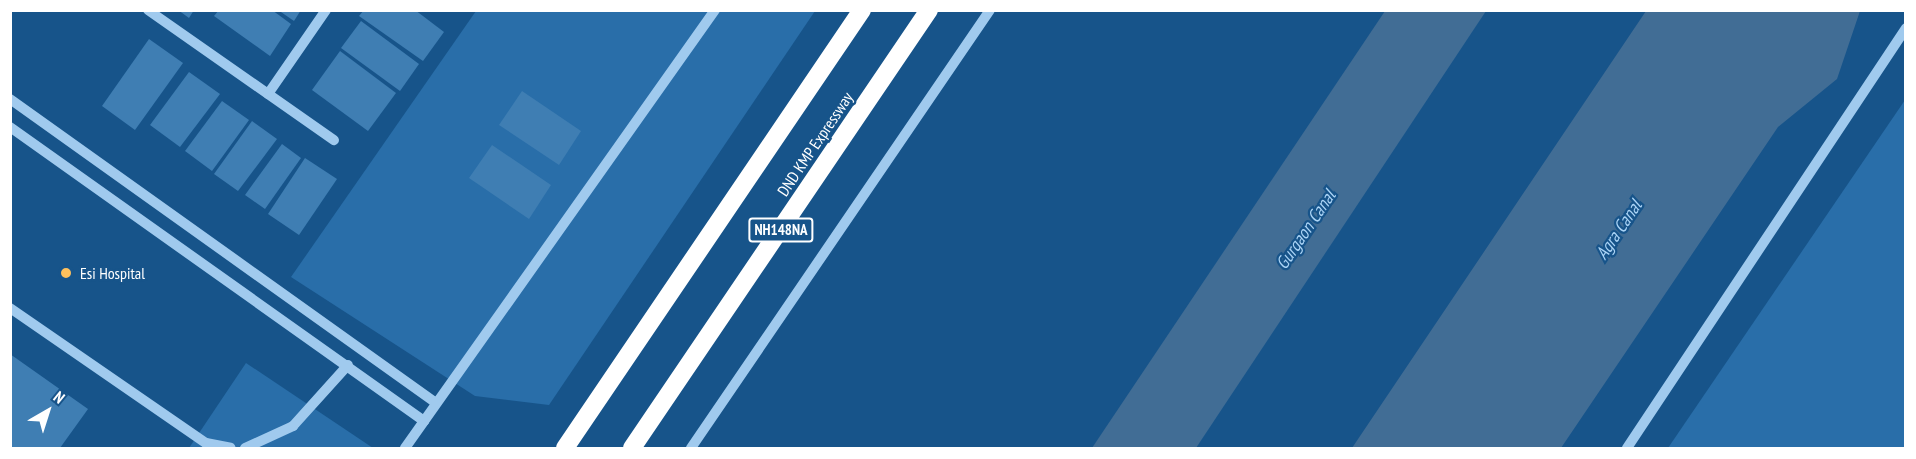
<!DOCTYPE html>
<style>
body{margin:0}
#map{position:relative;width:1916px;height:459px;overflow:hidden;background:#17548a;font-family:"PT Sans Narrow",sans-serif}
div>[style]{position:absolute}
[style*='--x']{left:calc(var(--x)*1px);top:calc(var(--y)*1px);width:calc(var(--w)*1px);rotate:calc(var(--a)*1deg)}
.green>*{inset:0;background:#296ea9}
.water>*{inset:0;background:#416d95}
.building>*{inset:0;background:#3f7eb3}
.minor>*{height:10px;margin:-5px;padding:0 5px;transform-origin:5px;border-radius:5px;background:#a0caee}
.highway>*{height:18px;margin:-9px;padding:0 9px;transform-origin:9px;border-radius:9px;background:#fff}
.dots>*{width:16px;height:16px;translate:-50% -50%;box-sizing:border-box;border:3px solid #17548a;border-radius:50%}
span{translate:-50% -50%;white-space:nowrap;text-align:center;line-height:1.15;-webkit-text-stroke:4.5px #17548a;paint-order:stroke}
.shield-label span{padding:2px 4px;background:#17548a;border:2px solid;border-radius:4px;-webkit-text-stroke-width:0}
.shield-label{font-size:15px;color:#fff;font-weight:700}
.street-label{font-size:16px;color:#fff}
.poi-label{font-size:16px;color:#fff}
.left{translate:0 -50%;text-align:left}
.water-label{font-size:18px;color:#abd4f6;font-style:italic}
.frame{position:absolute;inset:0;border:12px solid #fff;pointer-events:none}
.north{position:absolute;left:18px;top:381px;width:60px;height:60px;-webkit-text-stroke:4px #17548a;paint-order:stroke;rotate:39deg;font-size:16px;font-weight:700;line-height:24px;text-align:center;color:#fff}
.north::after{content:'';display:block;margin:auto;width:21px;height:27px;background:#fff;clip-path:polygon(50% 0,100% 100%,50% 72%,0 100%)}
</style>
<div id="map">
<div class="green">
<div style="clip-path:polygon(476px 11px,815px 11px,549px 405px,475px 396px,291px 277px)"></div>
<div style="clip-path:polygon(1905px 100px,1905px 448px,1668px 448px)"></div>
<div style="clip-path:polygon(246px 363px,373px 448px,189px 448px)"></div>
</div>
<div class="water">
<div style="clip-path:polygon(1385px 11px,1486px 11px,1196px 448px,1092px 448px)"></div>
<div style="clip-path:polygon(1646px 11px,1860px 11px,1837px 79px,1778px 127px,1561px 448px,1352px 448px)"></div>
</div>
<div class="building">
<div style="clip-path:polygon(178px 10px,194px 10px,189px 18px)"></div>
<div style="clip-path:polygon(219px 10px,272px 10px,291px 24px,270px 56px,214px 16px)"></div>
<div style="clip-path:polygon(278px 10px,301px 10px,294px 21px)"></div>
<div style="clip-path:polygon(364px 10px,415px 10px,444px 32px,423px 61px,359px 16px)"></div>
<div style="clip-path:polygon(361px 21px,419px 64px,400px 91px,341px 48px)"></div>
<div style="clip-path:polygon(149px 39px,183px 63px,135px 130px,102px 106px)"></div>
<div style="clip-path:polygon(340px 51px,396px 93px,368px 131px,312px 90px)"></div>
<div style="clip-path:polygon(189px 72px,220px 94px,180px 147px,150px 125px)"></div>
<div style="clip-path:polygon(522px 91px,581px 131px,559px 165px,499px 125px)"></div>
<div style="clip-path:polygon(222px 101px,249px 120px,212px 171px,185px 151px)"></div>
<div style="clip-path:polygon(252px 121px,277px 139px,238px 191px,214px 174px)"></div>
<div style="clip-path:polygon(282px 144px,301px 158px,265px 209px,245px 195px)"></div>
<div style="clip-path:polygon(492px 145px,551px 185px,529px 219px,469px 178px)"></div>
<div style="clip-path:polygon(305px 158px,337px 179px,299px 235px,268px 214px)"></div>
<div style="clip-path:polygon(10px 354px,88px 409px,60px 448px,10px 448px)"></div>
</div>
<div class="minor">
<div style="--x:148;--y:10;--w:227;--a:35"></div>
<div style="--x:268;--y:94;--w:102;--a:-55.4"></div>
<div style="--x:10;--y:99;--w:523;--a:35.51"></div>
<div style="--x:10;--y:127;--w:508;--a:35.38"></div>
<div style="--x:10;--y:308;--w:238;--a:34.6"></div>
<div style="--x:206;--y:443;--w:25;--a:11"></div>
<div style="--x:245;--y:448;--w:53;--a:-24.6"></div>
<div style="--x:293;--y:426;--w:82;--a:-48"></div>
<div style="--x:405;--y:448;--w:537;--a:-54.71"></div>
<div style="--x:691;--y:448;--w:530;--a:-55.68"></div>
<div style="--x:1627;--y:448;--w:504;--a:-56.4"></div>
</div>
<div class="highway">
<div style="--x:565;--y:448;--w:529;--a:-55.86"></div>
<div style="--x:632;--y:448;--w:529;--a:-55.86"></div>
</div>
<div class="dots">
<div style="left:66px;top:273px;background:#ffc15d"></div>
</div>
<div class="shield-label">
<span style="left:781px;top:230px">NH148NA</span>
</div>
<div class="street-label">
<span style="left:815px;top:144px;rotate:-56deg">DND KMP Expressway</span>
</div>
<div class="poi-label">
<span class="left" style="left:80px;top:273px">Esi Hospital</span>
</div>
<div class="water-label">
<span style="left:1306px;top:230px;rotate:-56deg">Gurgaon Canal</span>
<span style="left:1619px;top:230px;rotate:-56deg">Agra Canal</span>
</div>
<div class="frame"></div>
<div class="north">N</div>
</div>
